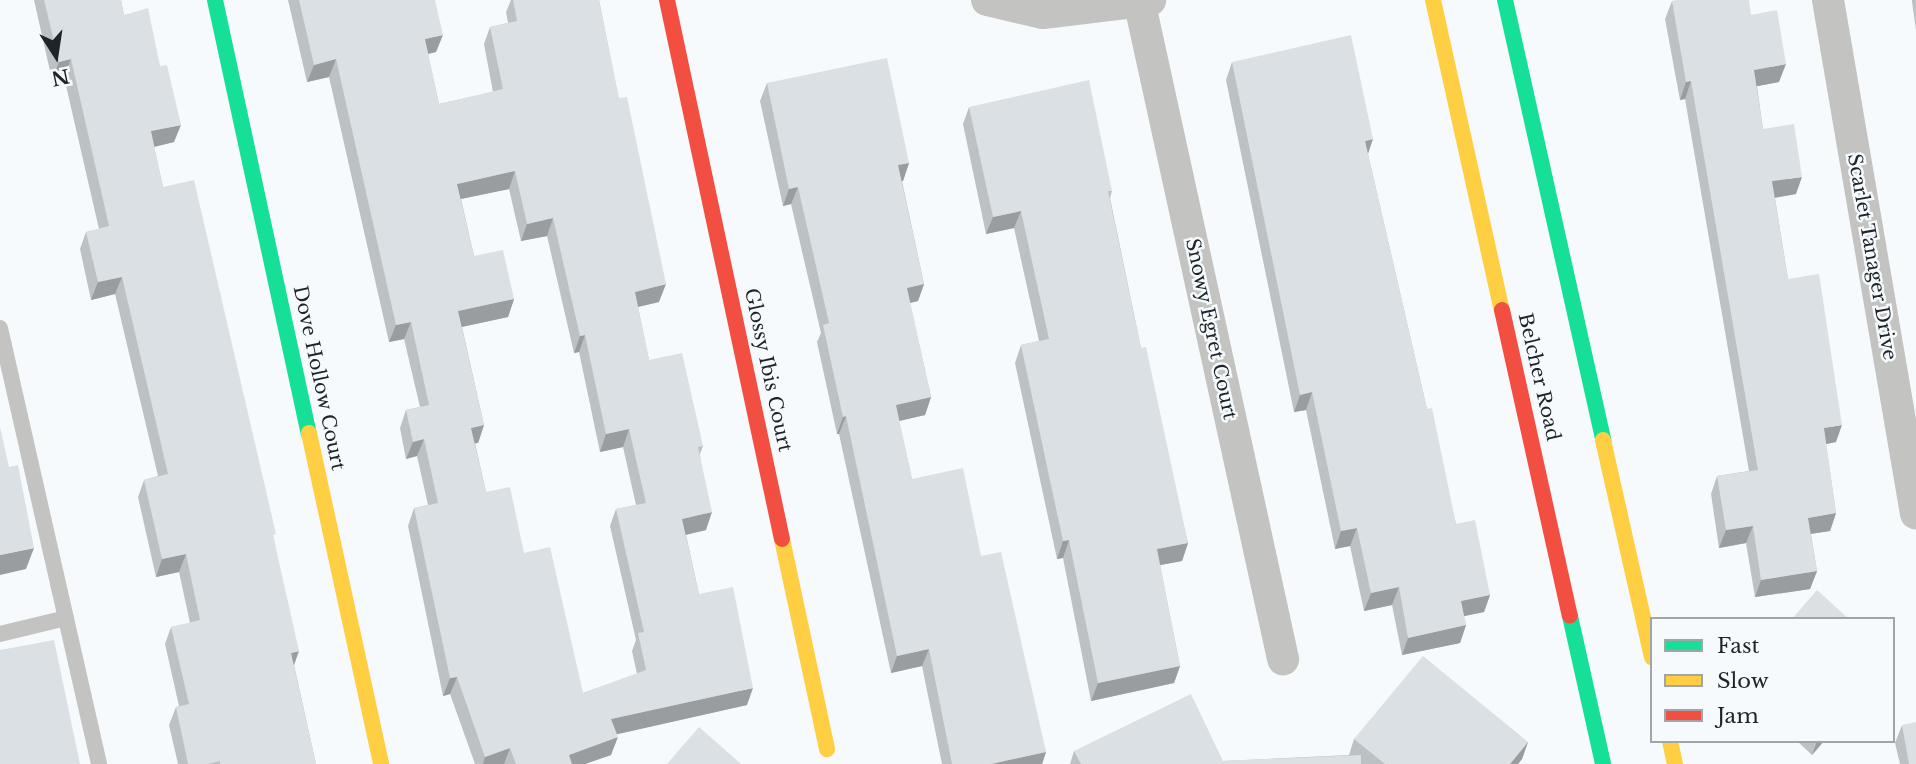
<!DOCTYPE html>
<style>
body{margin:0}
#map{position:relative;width:1916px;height:764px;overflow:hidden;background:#f7fafc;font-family:"Libre Baskerville",serif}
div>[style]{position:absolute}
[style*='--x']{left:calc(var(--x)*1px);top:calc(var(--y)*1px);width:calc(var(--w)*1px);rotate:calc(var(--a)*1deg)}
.lane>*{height:16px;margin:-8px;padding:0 8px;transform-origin:8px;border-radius:8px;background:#c3c4c1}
.street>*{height:32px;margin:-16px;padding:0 16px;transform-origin:16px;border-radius:16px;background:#c3c4c1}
.fast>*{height:16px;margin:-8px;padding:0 8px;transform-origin:8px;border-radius:8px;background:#16e098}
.slow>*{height:16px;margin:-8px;padding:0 8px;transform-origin:8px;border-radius:8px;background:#ffcf43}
.jam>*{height:16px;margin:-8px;padding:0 8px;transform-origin:8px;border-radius:8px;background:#f24e42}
.wall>*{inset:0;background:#bcc1c4}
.shaded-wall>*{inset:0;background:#999da0}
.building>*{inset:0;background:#dbe0e4}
span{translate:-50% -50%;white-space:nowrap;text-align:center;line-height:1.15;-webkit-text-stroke:5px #f6fafd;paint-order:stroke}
.street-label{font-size:19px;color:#1e252a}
.legend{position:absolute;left:1650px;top:617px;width:245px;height:126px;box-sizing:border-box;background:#f6fafd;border:2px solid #a0a5a9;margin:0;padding:9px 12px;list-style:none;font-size:21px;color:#1e252a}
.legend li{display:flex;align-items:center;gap:14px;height:35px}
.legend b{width:35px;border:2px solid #a0a5a9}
.north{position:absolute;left:21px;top:21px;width:70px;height:70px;-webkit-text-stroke:5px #f6fafd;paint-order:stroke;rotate:168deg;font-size:19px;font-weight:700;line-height:28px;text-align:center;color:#1e252a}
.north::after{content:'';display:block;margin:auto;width:24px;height:32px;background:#1e252a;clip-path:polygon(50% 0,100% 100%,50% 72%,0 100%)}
</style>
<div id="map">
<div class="lane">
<div style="--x:0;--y:328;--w:447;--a:77.2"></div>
<div style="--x:0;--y:634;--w:68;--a:-13.6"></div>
</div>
<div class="street">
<div style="--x:987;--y:0;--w:57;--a:13.1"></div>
<div style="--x:1043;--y:13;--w:108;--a:-6.9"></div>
<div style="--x:1139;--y:0;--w:675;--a:77.67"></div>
<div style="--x:1828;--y:0;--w:521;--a:80.28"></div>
</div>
<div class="fast">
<div style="--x:215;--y:0;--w:443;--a:77.8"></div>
<div style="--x:1505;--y:0;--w:451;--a:77.4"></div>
<div style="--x:1570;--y:616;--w:152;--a:77.4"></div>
</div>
<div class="slow">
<div style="--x:1433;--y:0;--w:318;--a:77.5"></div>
<div style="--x:309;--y:433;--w:339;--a:77.7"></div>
<div style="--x:1603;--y:440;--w:223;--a:77.3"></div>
<div style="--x:782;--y:539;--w:215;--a:77.9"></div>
<div style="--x:1670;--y:741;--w:24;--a:78"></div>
</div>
<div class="jam">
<div style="--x:667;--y:0;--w:551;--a:77.96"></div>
<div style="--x:1502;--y:310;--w:313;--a:77.5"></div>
</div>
<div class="wall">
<div style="clip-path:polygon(34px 0,121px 0,124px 15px,174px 142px,154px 147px,163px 187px,274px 540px,294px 665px,316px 764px,178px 764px,169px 725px,176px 707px,179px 706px,165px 644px,171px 627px,190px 623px,179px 572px,156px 577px,138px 497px,144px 480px,158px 476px,115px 294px,91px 300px,80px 249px,86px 232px,99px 229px,64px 77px,52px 80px)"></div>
<div style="clip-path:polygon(evenodd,288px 0,435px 0,436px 52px,428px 54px,439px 104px,493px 92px,484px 44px,490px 27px,508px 23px,506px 12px,511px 0,599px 0,659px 302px,638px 307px,649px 360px,703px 446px,700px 454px,706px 530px,686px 535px,699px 594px,747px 705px,616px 734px,611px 755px,585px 764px,475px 764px,450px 694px,443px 696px,408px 526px,414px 508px,428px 505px,417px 456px,406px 459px,400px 428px,406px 410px,420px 407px,404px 339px,389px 342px,329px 77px,307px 82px,288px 0,509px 189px,521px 241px,547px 236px,574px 353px,579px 352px,600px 452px,623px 447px,636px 505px,616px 509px,610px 526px,636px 640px,632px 651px,637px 674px,583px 693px,524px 553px,486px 492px,475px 443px,478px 443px,484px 425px,462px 327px,508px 317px,514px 299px,474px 256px,461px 199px,509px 189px)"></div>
<div style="clip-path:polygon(1912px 0,1916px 0,1916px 30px,1912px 2px)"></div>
<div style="clip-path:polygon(1672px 1px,1751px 15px,1779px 82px,1757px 86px,1763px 129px,1796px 194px,1775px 198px,1788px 279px,1836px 442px,1826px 444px,1836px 513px,1830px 531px,1811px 534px,1817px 571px,1810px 589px,1755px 597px,1746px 543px,1719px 548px,1711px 494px,1717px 476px,1749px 471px,1685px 99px,1680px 100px,1665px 19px)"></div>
<div style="clip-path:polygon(1232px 62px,1368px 154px,1427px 409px,1456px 524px,1490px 595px,1484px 612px,1464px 616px,1466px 625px,1460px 643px,1402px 655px,1392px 605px,1364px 611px,1350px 546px,1335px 549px,1306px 410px,1294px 412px,1226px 80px)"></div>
<div style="clip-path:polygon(767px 83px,909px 163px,903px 181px,902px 181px,924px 284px,918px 301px,910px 303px,931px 397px,925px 415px,899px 421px,912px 479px,981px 556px,1046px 752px,1042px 764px,942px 764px,922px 666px,891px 673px,839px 434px,837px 434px,817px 342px,821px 333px,791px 204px,783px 206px,760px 101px)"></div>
<div style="clip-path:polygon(969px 107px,1112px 191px,1110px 198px,1141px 348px,1188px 543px,1182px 561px,1160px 565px,1180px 666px,1174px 683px,1091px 701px,1063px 558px,1057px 559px,1015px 363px,1021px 345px,1039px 341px,1014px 228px,986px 234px,963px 124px)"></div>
<div style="clip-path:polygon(1902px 725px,1916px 764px,1900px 764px,1895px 743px)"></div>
<div style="clip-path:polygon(1354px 739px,1528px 742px,1522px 759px,1518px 764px,1070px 764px,1074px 751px,1223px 761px,1349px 755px)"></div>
<div style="clip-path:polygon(1797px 741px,1824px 741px,1812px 755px)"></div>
</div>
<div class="shaded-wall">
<div style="clip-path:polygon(443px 35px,436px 52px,419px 56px,425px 39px)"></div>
<div style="clip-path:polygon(71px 59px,64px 77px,52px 80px,59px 62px)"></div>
<div style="clip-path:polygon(336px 59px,329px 77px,307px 82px,314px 65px)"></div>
<div style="clip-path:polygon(1786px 64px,1779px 82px,1748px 88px,1754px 70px)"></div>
<div style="clip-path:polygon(1691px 81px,1685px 99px,1680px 100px,1686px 82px)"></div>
<div style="clip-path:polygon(181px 125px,174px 142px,145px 149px,151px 131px)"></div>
<div style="clip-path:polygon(1373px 139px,1367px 157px,1365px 141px)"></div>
<div style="clip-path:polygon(909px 163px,903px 181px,892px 183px,898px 165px)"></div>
<div style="clip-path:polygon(515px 171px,509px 189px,451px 201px,457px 184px)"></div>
<div style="clip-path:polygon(1802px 177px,1796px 194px,1766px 199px,1772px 181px)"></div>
<div style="clip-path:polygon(798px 187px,791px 204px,783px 206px,789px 189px)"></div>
<div style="clip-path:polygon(1021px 211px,1014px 228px,986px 234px,993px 217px)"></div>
<div style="clip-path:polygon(553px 218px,547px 236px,521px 241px,527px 224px)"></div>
<div style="clip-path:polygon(122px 277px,115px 294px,91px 300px,98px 282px)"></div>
<div style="clip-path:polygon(666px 284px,659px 302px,629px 309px,635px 292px)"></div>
<div style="clip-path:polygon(924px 284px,918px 301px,901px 305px,907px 288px)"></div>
<div style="clip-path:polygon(514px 299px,508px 317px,452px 329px,458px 311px)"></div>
<div style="clip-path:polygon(411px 322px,404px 339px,389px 342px,396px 325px)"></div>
<div style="clip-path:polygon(585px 335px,579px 352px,574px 353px,580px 336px)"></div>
<div style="clip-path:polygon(1312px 392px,1306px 410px,1294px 412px,1300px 395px)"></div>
<div style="clip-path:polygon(931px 397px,925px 415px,890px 423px,896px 405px)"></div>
<div style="clip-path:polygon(846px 416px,839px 434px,837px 434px,843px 417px)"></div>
<div style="clip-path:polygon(484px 425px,478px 443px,465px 445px,471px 428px)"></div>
<div style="clip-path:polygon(1842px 425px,1836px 442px,1817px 446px,1824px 428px)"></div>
<div style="clip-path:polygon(629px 429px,623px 447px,600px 452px,606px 434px)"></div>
<div style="clip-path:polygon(424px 439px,417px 456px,406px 459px,413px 442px)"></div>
<div style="clip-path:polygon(712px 512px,706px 530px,676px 537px,682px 519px)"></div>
<div style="clip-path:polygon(1836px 513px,1830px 531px,1802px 535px,1808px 518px)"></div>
<div style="clip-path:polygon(1753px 526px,1746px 543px,1719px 548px,1726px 530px)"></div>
<div style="clip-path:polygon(1357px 528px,1350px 546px,1335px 549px,1341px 531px)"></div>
<div style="clip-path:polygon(1069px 540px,1063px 558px,1057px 559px,1063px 541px)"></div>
<div style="clip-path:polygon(1188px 543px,1182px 561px,1150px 567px,1157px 549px)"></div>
<div style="clip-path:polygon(34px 548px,26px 569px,0 575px,0 555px)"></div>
<div style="clip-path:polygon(186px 554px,179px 572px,156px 577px,162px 559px)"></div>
<div style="clip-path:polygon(1817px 571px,1810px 589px,1755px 597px,1761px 580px)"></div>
<div style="clip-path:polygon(1399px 587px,1392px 605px,1364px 611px,1371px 593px)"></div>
<div style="clip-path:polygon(1490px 595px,1484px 612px,1455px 618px,1461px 601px)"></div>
<div style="clip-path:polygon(1466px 625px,1460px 643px,1402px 655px,1408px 638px)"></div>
<div style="clip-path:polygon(929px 649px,922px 666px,891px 673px,897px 656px)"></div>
<div style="clip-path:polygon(299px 651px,293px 668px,291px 653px)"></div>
<div style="clip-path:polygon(1180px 666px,1174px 683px,1091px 701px,1098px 683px)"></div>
<div style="clip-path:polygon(457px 677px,450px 694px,443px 696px,450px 678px)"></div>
<div style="clip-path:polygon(753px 688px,747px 705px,605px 737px,611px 719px)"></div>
<div style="clip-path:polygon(618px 737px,611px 755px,585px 764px,565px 764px,569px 755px)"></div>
<div style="clip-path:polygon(1817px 741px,1824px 741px,1812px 755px)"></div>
<div style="clip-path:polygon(1528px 742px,1522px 759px,1518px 764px,1510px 764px)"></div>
<div style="clip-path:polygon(510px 748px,504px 764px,483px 764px,485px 757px)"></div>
<div style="clip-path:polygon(1046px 752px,1042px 764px,991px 764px)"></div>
</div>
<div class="building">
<div style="clip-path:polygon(44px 0,121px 0,124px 15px,148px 8px,160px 66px,167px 65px,181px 125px,151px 131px,163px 187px,194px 180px,276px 534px,273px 535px,299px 651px,291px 653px,316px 764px,220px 764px,220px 761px,208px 764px,188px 764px,176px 707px,189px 704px,171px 627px,200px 620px,186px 554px,162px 559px,144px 480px,168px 474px,122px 277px,98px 282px,86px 232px,109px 226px,71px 59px,59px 62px)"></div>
<div style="clip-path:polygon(evenodd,299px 0,435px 0,443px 35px,425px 39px,439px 104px,503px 89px,490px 27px,517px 21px,513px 0,599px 0,619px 98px,627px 97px,666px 284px,635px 292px,649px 360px,682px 353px,703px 446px,698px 447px,712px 512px,682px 519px,699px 594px,733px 587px,753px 688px,611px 719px,618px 737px,569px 755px,572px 764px,516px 764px,510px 748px,485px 757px,457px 677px,450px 678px,414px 508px,438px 503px,424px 439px,413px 442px,406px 410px,429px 405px,411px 322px,396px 325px,336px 59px,314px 65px,299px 0,515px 171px,527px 224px,553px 218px,580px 336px,585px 335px,606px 434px,629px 429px,646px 503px,616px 509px,644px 632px,638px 633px,646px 670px,583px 693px,550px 547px,524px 553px,510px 487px,486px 492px,471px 428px,484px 425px,458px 311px,514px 299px,503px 250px,474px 256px,457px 184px,515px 171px)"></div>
<div style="clip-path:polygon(1677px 0,1749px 0,1751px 15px,1777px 10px,1786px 64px,1754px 70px,1763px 129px,1794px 124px,1802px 177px,1772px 181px,1788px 279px,1819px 274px,1842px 425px,1824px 428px,1836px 513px,1808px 518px,1817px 571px,1761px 580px,1753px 526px,1726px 530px,1717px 476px,1758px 470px,1691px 81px,1686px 82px,1672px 1px)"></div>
<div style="clip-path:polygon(1351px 35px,1373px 139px,1365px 141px,1427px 409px,1432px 408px,1456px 524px,1475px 520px,1490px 595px,1461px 601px,1466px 625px,1408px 638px,1399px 587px,1371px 593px,1357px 528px,1341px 531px,1312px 392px,1300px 395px,1232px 62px)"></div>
<div style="clip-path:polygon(887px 58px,909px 163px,898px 165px,924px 284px,907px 288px,931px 397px,896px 405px,912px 479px,963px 468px,981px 556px,1001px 552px,1046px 752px,991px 764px,952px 764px,929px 649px,897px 656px,846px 416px,843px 417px,823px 325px,829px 323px,798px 187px,789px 189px,767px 83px)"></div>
<div style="clip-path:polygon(1089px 80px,1112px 191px,1108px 191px,1141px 348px,1146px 347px,1188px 543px,1157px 549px,1180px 666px,1098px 683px,1069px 540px,1063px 541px,1021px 345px,1049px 339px,1021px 211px,993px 217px,969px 107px)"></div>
<div style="clip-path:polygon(0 427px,9px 467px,18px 465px,34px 548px,0 555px)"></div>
<div style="clip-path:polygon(1817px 590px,1849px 619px,1792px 619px)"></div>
<div style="clip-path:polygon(54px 640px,80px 764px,0 764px,0 650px)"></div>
<div style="clip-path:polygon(1423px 656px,1528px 742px,1510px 764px,1385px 764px,1354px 739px)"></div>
<div style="clip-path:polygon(1191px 694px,1223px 761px,1361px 755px,1361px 764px,1081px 764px,1074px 751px)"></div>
<div style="clip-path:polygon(1916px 722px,1916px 764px,1909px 764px,1902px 725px)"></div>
<div style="clip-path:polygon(699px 727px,741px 764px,667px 764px)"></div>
</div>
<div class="street-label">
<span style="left:1872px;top:257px;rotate:80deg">Scarlet Tanager Drive</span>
<span style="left:1211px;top:329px;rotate:78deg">Snowy Egret Court</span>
<span style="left:768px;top:370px;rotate:78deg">Glossy Ibis Court</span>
<span style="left:1539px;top:377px;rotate:77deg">Belcher Road</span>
<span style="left:319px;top:378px;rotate:78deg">Dove Hollow Court</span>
</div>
<ul class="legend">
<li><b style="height:9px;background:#16e098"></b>Fast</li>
<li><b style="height:9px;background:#ffcf43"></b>Slow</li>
<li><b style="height:9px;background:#f24e42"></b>Jam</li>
</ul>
<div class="north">N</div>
</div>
